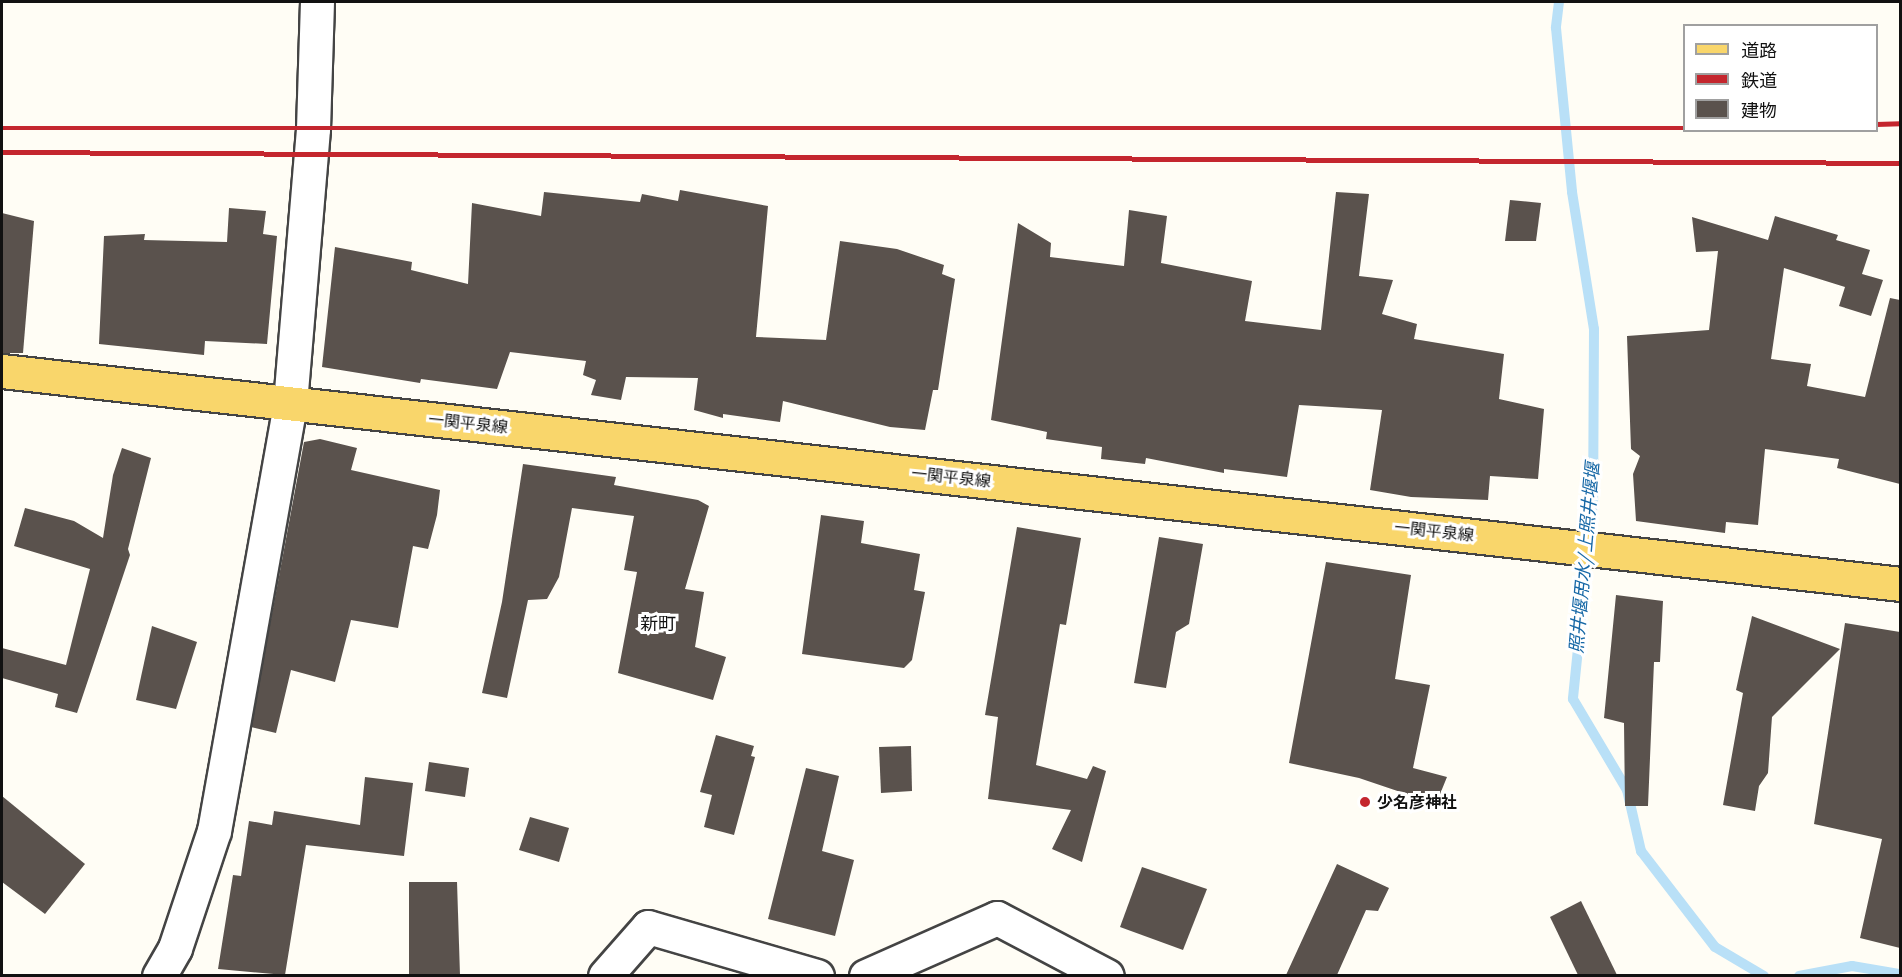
<!DOCTYPE html>
<meta charset="utf-8">
<style>
body{margin:0}
#map{position:relative;width:1902px;height:977px;overflow:hidden;background:#fffdf5;font-family:Lora,"Noto Sans JP",serif}
div>[style]{position:absolute}
[style*='--x']{left:calc(var(--x)*1px);top:calc(var(--y)*1px);width:calc(var(--w)*1px);rotate:calc(var(--a)*1deg)}
.stream>*{height:10px;margin:-5px;padding:0 5px;transform-origin:5px;border-radius:5px;background:#b9e0f7}
.building>*{inset:0;background:#5a524d}
.roads{filter:drop-shadow(2px 0 #444) drop-shadow(-2px 0 #444) drop-shadow(0 2px #444) drop-shadow(0 -2px #444)}
.minor>*{height:33px;margin:-16.5px;padding:0 16.5px;transform-origin:16.5px;border-radius:16.5px;background:#fff}
.major>*{height:33px;margin:-16.5px;padding:0 16.5px;transform-origin:16.5px;border-radius:16.5px;background:#f9d66b}
.rail>*{height:4.5px;margin:-2.25px;padding:0 2.25px;transform-origin:2.25px;border-radius:2.25px;background:#c4262e}
.dots>*{width:16px;height:16px;translate:-50% -50%;box-sizing:border-box;border:3px solid #fff;border-radius:50%}
span{translate:-50% -50%;white-space:nowrap;text-align:center;line-height:1.15;-webkit-text-stroke:6px #fff;paint-order:stroke}
.street-label{font-size:16px;color:#111}
.poi-label{font-size:16px;color:#111;font-weight:700}
.left{translate:0 -50%;text-align:left}
.water-label{font-size:18px;color:#1768a6;font-style:italic}
.neighbourhood-label{font-size:18px;color:#111}
.frame{position:absolute;inset:0;border:3px solid #111;pointer-events:none}
.legend{position:absolute;left:1683px;top:24px;width:195px;height:108px;box-sizing:border-box;background:#fff;border:2px solid #a0a0a0;margin:0;padding:8px 10px;list-style:none;font-size:18px;color:#111}
.legend li{display:flex;align-items:center;gap:12px;height:30px}
.legend b{width:30px;border:2px solid #a0a0a0}
</style>
<div id="map">
<div class="stream">
<div style="--x:1559;--y:2;--w:26;--a:97"></div>
<div style="--x:1556;--y:28;--w:165;--a:84.4"></div>
<div style="--x:1572;--y:192;--w:139;--a:80.9"></div>
<div style="--x:1594;--y:329;--w:172;--a:90.3"></div>
<div style="--x:1593;--y:501;--w:199;--a:95.8"></div>
<div style="--x:1573;--y:699;--w:106;--a:59.3"></div>
<div style="--x:1627;--y:790;--w:63;--a:77.1"></div>
<div style="--x:1641;--y:851;--w:121;--a:52.4"></div>
<div style="--x:1715;--y:947;--w:57;--a:30.6"></div>
<div style="--x:1799;--y:976;--w:54;--a:-10.7"></div>
<div style="--x:1852;--y:966;--w:49;--a:9.5"></div>
</div>
<div class="building">
<div style="clip-path:polygon(680px 190px,768px 206px,756px 337px,826px 340px,840px 241px,897px 249px,944px 265px,942px 274px,955px 279px,938px 390px,933px 390px,925px 430px,890px 427px,783px 401px,780px 422px,723px 414px,723px 418px,694px 410px,698px 378px,626px 377px,621px 400px,591px 395px,596px 380px,583px 375px,586px 361px,510px 352px,497px 389px,421px 379px,420px 383px,322px 367px,335px 247px,412px 262px,411px 270px,468px 284px,472px 203px,541px 216px,544px 192px,640px 202px,642px 194px,678px 201px)"></div>
<div style="clip-path:polygon(1336px 192px,1369px 194px,1359px 276px,1393px 280px,1382px 314px,1417px 324px,1414px 339px,1504px 354px,1499px 399px,1544px 409px,1538px 479px,1490px 476px,1488px 500px,1411px 497px,1370px 490px,1382px 410px,1299px 405px,1287px 477px,1224px 469px,1224px 473px,1146px 458px,1145px 464px,1101px 459px,1102px 447px,1046px 439px,1047px 432px,991px 420px,1018px 223px,1051px 243px,1050px 257px,1124px 266px,1129px 210px,1167px 216px,1161px 263px,1252px 281px,1245px 321px,1321px 330px)"></div>
<div style="clip-path:polygon(1510px 200px,1541px 203px,1536px 241px,1505px 241px)"></div>
<div style="clip-path:polygon(229px 208px,266px 211px,263px 234px,277px 236px,267px 344px,205px 341px,204px 355px,99px 344px,104px 236px,145px 234px,144px 240px,227px 242px)"></div>
<div style="clip-path:polygon(2px 213px,34px 221px,23px 353px,2px 353px)"></div>
<div style="clip-path:polygon(1775px 216px,1838px 235px,1836px 240px,1870px 250px,1862px 274px,1883px 280px,1871px 316px,1839px 306px,1845px 287px,1784px 268px,1771px 359px,1811px 364px,1807px 386px,1865px 397px,1890px 298px,1900px 300px,1900px 484px,1837px 468px,1839px 459px,1765px 449px,1758px 525px,1726px 522px,1725px 533px,1636px 521px,1633px 474px,1640px 456px,1631px 449px,1627px 336px,1709px 330px,1718px 251px,1696px 252px,1692px 217px,1768px 240px)"></div>
<div style="clip-path:polygon(320px 439px,357px 448px,351px 470px,440px 490px,437px 515px,428px 549px,413px 546px,398px 628px,351px 620px,335px 682px,291px 670px,276px 733px,251px 727px,304px 442px)"></div>
<div style="clip-path:polygon(122px 448px,151px 458px,128px 549px,130px 555px,77px 713px,55px 707px,58px 694px,2px 678px,2px 648px,66px 665px,90px 569px,14px 546px,25px 508px,74px 521px,103px 538px,113px 475px)"></div>
<div style="clip-path:polygon(523px 464px,616px 477px,614px 485px,698px 500px,709px 506px,685px 589px,704px 592px,695px 647px,726px 657px,713px 700px,618px 673px,637px 572px,624px 570px,634px 516px,572px 508px,559px 577px,547px 599px,528px 600px,507px 698px,482px 693px,502px 602px)"></div>
<div style="clip-path:polygon(821px 515px,864px 521px,861px 543px,920px 554px,914px 590px,925px 592px,912px 660px,904px 668px,802px 654px)"></div>
<div style="clip-path:polygon(1017px 527px,1081px 538px,1066px 625px,1060px 624px,1036px 765px,1087px 779px,1093px 766px,1106px 771px,1082px 862px,1052px 849px,1071px 810px,988px 799px,998px 717px,985px 715px)"></div>
<div style="clip-path:polygon(1159px 537px,1203px 544px,1189px 624px,1176px 632px,1166px 688px,1134px 683px)"></div>
<div style="clip-path:polygon(1326px 562px,1411px 575px,1395px 679px,1430px 685px,1413px 768px,1447px 777px,1436px 804px,1359px 778px,1289px 763px)"></div>
<div style="clip-path:polygon(1616px 595px,1663px 601px,1660px 662px,1654px 662px,1648px 806px,1625px 806px,1624px 723px,1604px 718px)"></div>
<div style="clip-path:polygon(1752px 616px,1840px 649px,1772px 717px,1768px 773px,1759px 786px,1755px 811px,1723px 805px,1743px 693px,1736px 690px)"></div>
<div style="clip-path:polygon(1845px 623px,1900px 632px,1900px 948px,1860px 938px,1882px 839px,1814px 824px)"></div>
<div style="clip-path:polygon(152px 626px,197px 642px,176px 709px,136px 700px)"></div>
<div style="clip-path:polygon(716px 735px,754px 746px,751px 756px,755px 757px,734px 835px,704px 827px,712px 795px,700px 792px)"></div>
<div style="clip-path:polygon(911px 746px,912px 791px,881px 793px,879px 747px)"></div>
<div style="clip-path:polygon(429px 762px,469px 768px,465px 797px,425px 791px)"></div>
<div style="clip-path:polygon(806px 768px,839px 776px,822px 851px,854px 860px,835px 936px,768px 919px)"></div>
<div style="clip-path:polygon(365px 777px,413px 783px,404px 856px,306px 845px,285px 975px,218px 969px,233px 875px,241px 876px,249px 821px,272px 825px,274px 811px,360px 825px)"></div>
<div style="clip-path:polygon(2px 796px,85px 864px,45px 914px,2px 882px)"></div>
<div style="clip-path:polygon(530px 817px,569px 828px,559px 862px,519px 850px)"></div>
<div style="clip-path:polygon(1337px 864px,1389px 888px,1378px 911px,1366px 910px,1337px 975px,1286px 975px)"></div>
<div style="clip-path:polygon(1142px 867px,1207px 889px,1183px 950px,1120px 927px)"></div>
<div style="clip-path:polygon(409px 882px,457px 882px,460px 975px,409px 975px)"></div>
<div style="clip-path:polygon(1581px 901px,1617px 975px,1578px 975px,1550px 917px)"></div>
</div>
<div class="roads">
<div class="minor">
<div style="--x:159;--y:976;--w:32;--a:-60"></div>
<div style="--x:175;--y:948;--w:123;--a:-71.6"></div>
<div style="--x:214;--y:831;--w:435;--a:-79.9"></div>
<div style="--x:290;--y:403;--w:275;--a:-85.2"></div>
<div style="--x:313;--y:129;--w:127;--a:-88.2"></div>
<div style="--x:605;--y:976;--w:65;--a:-48.7"></div>
<div style="--x:648;--y:927;--w:176;--a:16.2"></div>
<div style="--x:866;--y:976;--w:143;--a:-23.9"></div>
<div style="--x:997;--y:918;--w:124;--a:27.8"></div>
</div>
<div class="major">
<div style="--x:2;--y:371;--w:1910;--a:6.4"></div>
</div>
</div>
<div class="rail">
<div style="--x:1876;--y:124;--w:24;--a:-2"></div>
<div style="--x:2;--y:128;--w:1682;--a:0"></div>
<div style="--x:2;--y:152;--w:1898;--a:0.33"></div>
</div>
<div class="dots">
<div style="left:1365px;top:802px;background:#c4262e"></div>
</div>
<div class="street-label">
<span style="left:468px;top:423px;rotate:6deg">一関平泉線</span>
<span style="left:951px;top:477px;rotate:6deg">一関平泉線</span>
<span style="left:1434px;top:531px;rotate:6deg">一関平泉線</span>
</div>
<div class="poi-label">
<span class="left" style="left:1377px;top:802px">少名彦神社</span>
</div>
<div class="water-label">
<span style="left:1585px;top:558px;rotate:-85deg">照井堰用水/上照井堰堰</span>
</div>
<div class="neighbourhood-label">
<span style="left:658px;top:624px">新町</span>
</div>
<div class="frame"></div>
<ul class="legend">
<li><b style="height:8px;background:#f9d66b"></b>道路</li>
<li><b style="height:8px;background:#c4262e"></b>鉄道</li>
<li><b style="height:16px;background:#5a524d"></b>建物</li>
</ul>
</div>
